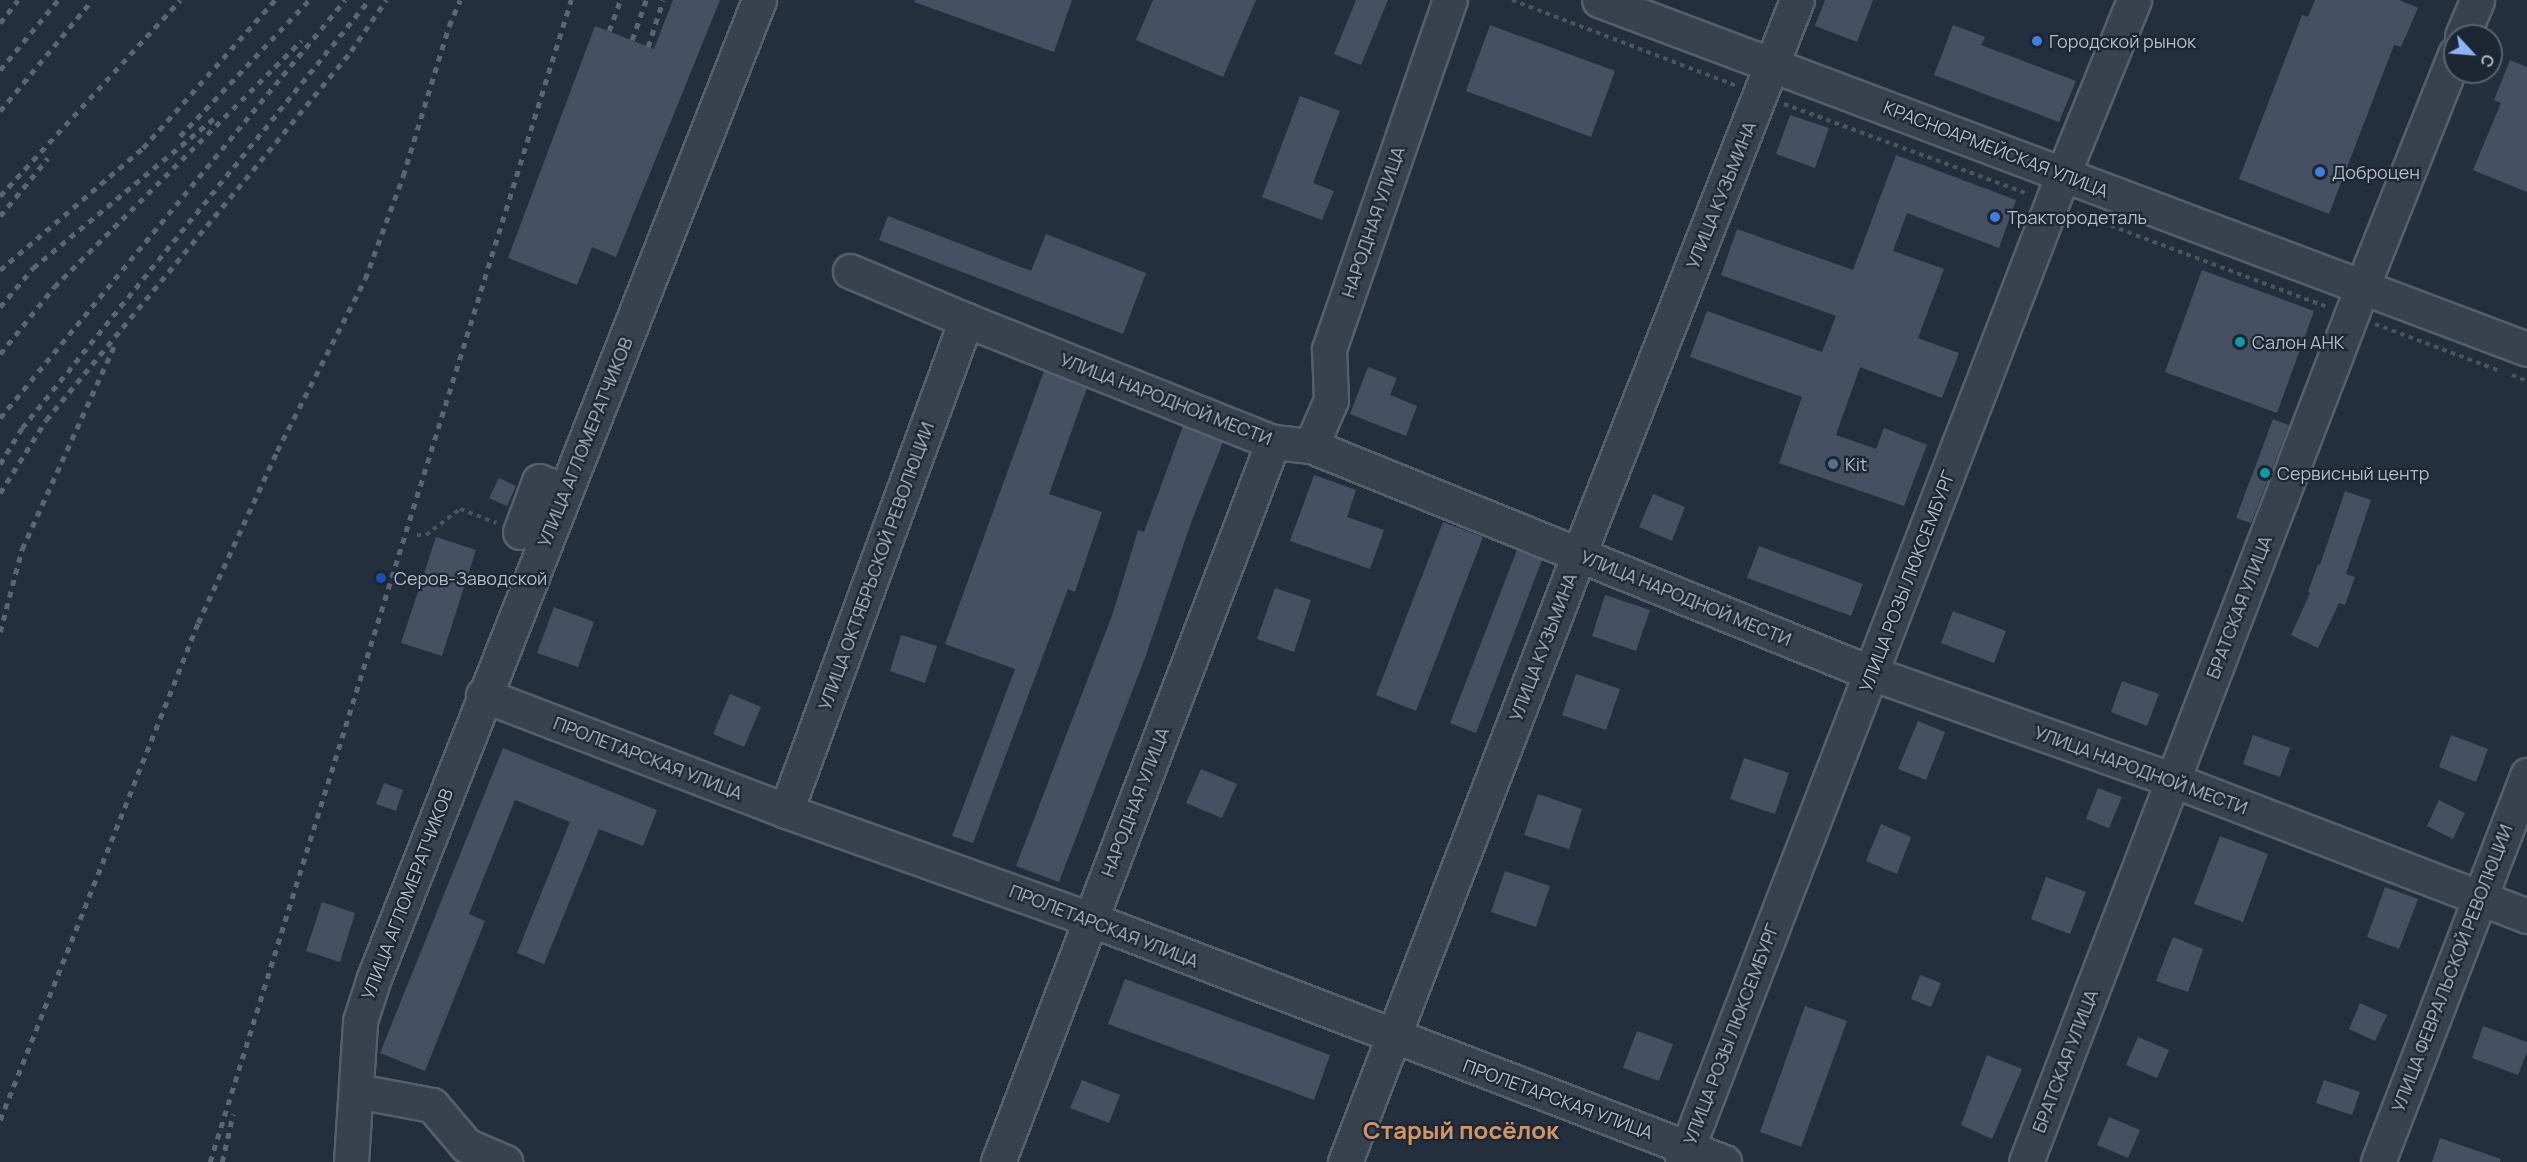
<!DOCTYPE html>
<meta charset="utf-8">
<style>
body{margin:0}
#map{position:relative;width:2527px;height:1162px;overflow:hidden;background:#242f3e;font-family:Manrope,sans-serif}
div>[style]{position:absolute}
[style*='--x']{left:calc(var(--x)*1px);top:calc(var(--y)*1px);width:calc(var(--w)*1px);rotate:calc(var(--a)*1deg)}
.building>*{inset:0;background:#455162}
.path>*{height:4px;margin-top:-2px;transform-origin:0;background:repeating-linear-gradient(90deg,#44595c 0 4.5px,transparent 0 9px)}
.roads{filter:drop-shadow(2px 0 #565f6c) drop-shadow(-2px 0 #565f6c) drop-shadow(0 2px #565f6c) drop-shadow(0 -2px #565f6c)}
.minor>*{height:33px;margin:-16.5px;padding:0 16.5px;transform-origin:16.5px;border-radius:16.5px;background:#38414e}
.rail>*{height:4.5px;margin-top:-2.25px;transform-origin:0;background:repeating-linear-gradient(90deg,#5a6575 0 6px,transparent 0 12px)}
.dots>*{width:16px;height:16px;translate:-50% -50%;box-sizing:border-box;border:3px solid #1d2633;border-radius:50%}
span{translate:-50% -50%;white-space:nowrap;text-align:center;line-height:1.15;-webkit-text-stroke:4.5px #1d2633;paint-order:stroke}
.poi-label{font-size:18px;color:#b4bcc9}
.left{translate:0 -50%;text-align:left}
.street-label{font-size:18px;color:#b4bcc9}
.district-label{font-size:24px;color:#d59563;font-weight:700}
.north{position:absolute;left:2443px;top:24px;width:60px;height:60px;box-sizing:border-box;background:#1d2633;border:2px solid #59626f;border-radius:50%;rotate:116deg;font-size:16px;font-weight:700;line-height:24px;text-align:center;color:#b4bcc9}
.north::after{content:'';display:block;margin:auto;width:21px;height:27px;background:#8ab4f8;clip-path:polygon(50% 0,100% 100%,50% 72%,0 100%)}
</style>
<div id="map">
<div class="building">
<div style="clip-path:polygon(673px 0,720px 0,616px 257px,592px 247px,577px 285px,508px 258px,595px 26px,654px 49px)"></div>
<div style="clip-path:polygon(915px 0,1072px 0,1054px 52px,914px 2px)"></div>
<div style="clip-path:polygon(1153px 0,1256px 0,1223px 77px,1136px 40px)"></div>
<div style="clip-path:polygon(1356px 0,1388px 0,1361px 65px,1334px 54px)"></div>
<div style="clip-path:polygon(1825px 0,1873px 0,1857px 42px,1815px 26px)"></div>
<div style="clip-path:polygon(2315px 0,2399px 0,2418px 8px,2401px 47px,2394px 45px,2329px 214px,2239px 179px,2302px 15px,2308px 17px)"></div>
<div style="clip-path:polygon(1490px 25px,1615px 71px,1591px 137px,1466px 91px)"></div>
<div style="clip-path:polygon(1953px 25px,1985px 37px,1981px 45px,2076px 81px,2059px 122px,1934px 75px)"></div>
<div style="clip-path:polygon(2510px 60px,2527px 67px,2527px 192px,2473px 170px,2501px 103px,2494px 100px)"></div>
<div style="clip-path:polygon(1300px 96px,1340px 111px,1313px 183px,1334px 191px,1322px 220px,1262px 197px)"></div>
<div style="clip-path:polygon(1790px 115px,1829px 128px,1815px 168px,1776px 154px)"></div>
<div style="clip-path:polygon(1896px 155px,2016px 200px,1999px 248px,1907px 213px,1893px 251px,1944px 269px,1918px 338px,1959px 353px,1942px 398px,1860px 367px,1836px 435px,1876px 449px,1884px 428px,1927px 445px,1904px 506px,1779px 463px,1802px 397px,1690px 357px,1707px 311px,1822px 352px,1836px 316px,1721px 275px,1737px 229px,1853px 270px)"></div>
<div style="clip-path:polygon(888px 216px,1031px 271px,1046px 234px,1146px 273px,1123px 334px,879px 240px)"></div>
<div style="clip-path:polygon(2202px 270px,2314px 311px,2277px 413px,2165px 372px)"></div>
<div style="clip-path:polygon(1368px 367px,1397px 378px,1390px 395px,1417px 406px,1406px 436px,1350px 414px)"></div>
<div style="clip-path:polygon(1044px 371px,1087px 388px,1049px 494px,1102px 512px,1075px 592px,1068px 589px,973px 843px,952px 836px,1015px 669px,945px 644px)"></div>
<div style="clip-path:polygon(2273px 419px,2289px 425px,2251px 523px,2236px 518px)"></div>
<div style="clip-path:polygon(1183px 426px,1223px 442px,1192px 520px,1146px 655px,1059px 882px,1016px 866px,1113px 613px,1138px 530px,1144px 532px)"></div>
<div style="clip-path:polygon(1314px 475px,1356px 490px,1347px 517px,1384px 530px,1370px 569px,1290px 541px)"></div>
<div style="clip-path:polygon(499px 478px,516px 486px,507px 506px,489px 498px)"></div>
<div style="clip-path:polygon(2345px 491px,2371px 500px,2346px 574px,2355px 577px,2345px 605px,2339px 603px,2318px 648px,2291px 635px,2310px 593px,2308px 592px,2318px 564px,2320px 565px)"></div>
<div style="clip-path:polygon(1653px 494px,1685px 507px,1672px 541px,1639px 527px)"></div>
<div style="clip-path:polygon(1443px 522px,1483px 537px,1416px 711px,1376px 695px)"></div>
<div style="clip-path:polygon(436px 537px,476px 550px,442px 656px,401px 643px)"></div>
<div style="clip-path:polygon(1759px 546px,1863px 584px,1851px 616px,1747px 578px)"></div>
<div style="clip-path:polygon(1517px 550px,1542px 560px,1476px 733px,1450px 723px)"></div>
<div style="clip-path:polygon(1275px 588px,1311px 600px,1294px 652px,1257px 639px)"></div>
<div style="clip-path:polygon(1605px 595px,1650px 610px,1636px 651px,1592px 636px)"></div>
<div style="clip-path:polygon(554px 607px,594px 622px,578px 667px,537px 653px)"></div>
<div style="clip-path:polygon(1953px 611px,2006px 631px,1994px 663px,1941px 643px)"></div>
<div style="clip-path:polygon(901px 635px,937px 646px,925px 683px,890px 671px)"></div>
<div style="clip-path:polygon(1576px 674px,1620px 689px,1606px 730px,1562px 715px)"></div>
<div style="clip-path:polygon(2122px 681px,2159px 694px,2147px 726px,2111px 712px)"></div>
<div style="clip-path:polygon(730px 694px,761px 707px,744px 747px,713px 734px)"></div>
<div style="clip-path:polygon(1918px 721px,1945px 732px,1926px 780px,1898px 769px)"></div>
<div style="clip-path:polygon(2253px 735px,2290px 748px,2280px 777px,2243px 764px)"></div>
<div style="clip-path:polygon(2451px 735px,2488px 749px,2476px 782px,2439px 767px)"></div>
<div style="clip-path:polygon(503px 748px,657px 810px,643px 846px,599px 829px,544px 964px,517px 953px,570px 822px,515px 800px,469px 914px,485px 921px,425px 1071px,380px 1053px)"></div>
<div style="clip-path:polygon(1744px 758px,1789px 773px,1775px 814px,1730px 799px)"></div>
<div style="clip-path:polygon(1201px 769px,1237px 784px,1222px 818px,1186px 803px)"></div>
<div style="clip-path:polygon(384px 783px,403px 790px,396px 811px,376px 804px)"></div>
<div style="clip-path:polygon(2098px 788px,2122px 797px,2109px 828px,2086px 819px)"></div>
<div style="clip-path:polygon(1538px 794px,1582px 809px,1569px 849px,1524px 835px)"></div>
<div style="clip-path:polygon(2439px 800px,2465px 813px,2453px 839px,2427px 826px)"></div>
<div style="clip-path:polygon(1881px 824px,1911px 837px,1897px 874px,1866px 861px)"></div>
<div style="clip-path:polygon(2220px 836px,2268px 854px,2243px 922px,2194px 904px)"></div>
<div style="clip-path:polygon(1505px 871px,1550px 886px,1536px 927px,1491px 912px)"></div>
<div style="clip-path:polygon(2046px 877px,2086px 892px,2070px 934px,2031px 919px)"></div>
<div style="clip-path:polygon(2385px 887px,2418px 899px,2399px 949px,2367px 937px)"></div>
<div style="clip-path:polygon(322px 902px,355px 913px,340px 962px,306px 951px)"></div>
<div style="clip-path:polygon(2173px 937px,2203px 949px,2188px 992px,2156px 981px)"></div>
<div style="clip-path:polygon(1920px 975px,1941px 983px,1931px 1007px,1911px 999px)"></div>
<div style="clip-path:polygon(1125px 979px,1330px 1055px,1314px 1100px,1108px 1024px)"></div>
<div style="clip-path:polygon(2360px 1003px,2387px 1015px,2375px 1041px,2349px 1029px)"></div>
<div style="clip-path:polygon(1805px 1006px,1847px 1021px,1801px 1147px,1760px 1132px)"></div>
<div style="clip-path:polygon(2483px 1026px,2527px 1042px,2527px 1052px,2518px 1075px,2472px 1058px)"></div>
<div style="clip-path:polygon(1637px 1031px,1673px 1044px,1659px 1081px,1623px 1068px)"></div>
<div style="clip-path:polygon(2138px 1037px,2169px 1050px,2157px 1078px,2126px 1065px)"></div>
<div style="clip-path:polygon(1987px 1055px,2022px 1069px,1992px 1139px,1961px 1125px)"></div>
<div style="clip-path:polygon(1082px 1080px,1120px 1095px,1109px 1123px,1070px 1108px)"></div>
<div style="clip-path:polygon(2324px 1080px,2360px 1092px,2352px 1115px,2316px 1103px)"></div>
<div style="clip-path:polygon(2109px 1117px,2140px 1130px,2128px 1158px,2097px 1145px)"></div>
<div style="clip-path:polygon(2440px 1138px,2501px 1159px,2500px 1162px,2432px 1162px)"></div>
</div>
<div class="path">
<div style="--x:1512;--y:0;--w:239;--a:20.9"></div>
<div style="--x:1784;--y:104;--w:260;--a:20.2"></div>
<div style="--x:2077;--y:213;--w:265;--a:20.6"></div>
<div style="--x:2375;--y:324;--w:134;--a:20.6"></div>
<div style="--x:2512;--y:375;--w:16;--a:22"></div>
<div style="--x:417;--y:535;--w:9;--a:0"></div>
<div style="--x:426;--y:535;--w:43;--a:-37.4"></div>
<div style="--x:460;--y:509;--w:39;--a:21"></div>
</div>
<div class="roads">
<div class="minor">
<div style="--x:1599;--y:0;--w:991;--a:20.61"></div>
<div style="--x:2462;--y:36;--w:39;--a:-67"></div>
<div style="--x:850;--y:271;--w:126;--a:22.9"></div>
<div style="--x:966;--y:320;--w:330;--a:21.7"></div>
<div style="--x:1273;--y:442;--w:38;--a:6"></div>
<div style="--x:1311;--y:446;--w:604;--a:22.07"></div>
<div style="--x:1871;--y:673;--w:320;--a:19.5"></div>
<div style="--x:2173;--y:780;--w:379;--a:21"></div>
<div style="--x:1311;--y:446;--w:50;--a:-66.5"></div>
<div style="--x:1331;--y:400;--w:51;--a:-92.2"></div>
<div style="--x:1329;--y:349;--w:369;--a:-70.9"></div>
<div style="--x:520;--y:532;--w:54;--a:-69.6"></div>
<div style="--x:539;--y:481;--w:28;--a:23"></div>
<div style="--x:483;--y:695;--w:324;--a:20.9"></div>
<div style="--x:786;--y:811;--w:323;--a:19.6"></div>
<div style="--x:1090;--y:919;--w:679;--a:20.97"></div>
<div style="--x:786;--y:811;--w:523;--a:-69.87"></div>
<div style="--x:357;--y:1091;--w:76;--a:10.6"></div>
<div style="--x:432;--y:1105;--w:52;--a:49.6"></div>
<div style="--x:466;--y:1145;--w:43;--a:23.6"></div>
<div style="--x:351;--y:1162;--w:141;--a:-86.3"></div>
<div style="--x:360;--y:1021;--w:45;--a:-72"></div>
<div style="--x:374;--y:978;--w:1051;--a:-68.51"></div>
<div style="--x:998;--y:1162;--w:771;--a:-69.1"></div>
<div style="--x:1345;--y:1162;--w:651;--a:-68.95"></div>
<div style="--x:1579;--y:554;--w:595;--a:-68.52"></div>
<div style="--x:1682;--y:1162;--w:1059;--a:-68.91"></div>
<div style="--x:2063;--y:174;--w:188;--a:-67.8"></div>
<div style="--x:2026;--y:1162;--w:937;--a:-68.99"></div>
<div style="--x:2362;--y:287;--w:251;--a:-68.2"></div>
<div style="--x:2378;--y:1162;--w:415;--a:-68.9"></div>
</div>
</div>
<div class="rail">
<div style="--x:0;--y:23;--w:29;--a:-52"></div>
<div style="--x:609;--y:31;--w:33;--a:-70"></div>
<div style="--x:632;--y:40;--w:42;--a:-70.7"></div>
<div style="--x:648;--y:47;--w:49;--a:-72.3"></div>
<div style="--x:0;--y:70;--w:91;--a:-50.4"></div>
<div style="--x:0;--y:111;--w:144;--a:-50.3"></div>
<div style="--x:180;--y:136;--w:187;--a:-46.5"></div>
<div style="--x:0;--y:196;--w:266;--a:-47.4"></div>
<div style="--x:0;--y:216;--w:75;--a:-50.4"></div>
<div style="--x:0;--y:270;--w:188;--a:-40.5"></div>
<div style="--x:143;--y:148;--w:198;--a:-48.3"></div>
<div style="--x:0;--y:307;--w:51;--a:-49.8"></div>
<div style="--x:33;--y:268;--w:240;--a:-39.6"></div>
<div style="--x:0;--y:354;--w:86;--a:-51.1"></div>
<div style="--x:54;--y:287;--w:349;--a:-44.9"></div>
<div style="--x:0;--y:418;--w:542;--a:-50.47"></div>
<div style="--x:0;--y:464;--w:42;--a:-58.6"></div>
<div style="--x:22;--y:428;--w:551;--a:-50.97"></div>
<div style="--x:0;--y:493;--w:86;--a:-57.8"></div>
<div style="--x:46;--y:420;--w:479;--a:-50.4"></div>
<div style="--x:351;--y:51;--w:62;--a:-55.5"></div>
<div style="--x:0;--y:632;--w:86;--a:-75.2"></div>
<div style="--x:22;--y:549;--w:225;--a:-65.6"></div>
<div style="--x:0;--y:1120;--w:535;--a:-68.28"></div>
<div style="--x:198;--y:623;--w:189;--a:-65.3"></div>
<div style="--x:277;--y:451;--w:193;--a:-62.9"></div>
<div style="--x:365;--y:279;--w:110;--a:-69.7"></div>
<div style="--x:403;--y:176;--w:157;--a:-73"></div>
<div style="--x:449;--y:26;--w:28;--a:-67"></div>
<div style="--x:210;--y:1162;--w:1217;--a:-72.74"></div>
<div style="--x:222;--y:1162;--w:49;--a:-77.1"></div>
</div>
<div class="dots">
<div style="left:2037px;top:41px;background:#3f7fe0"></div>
<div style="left:2320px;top:172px;background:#3f7fe0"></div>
<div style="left:1995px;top:217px;background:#3f7fe0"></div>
<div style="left:2240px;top:342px;background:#0f9aa8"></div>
<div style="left:1833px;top:464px;background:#5c6f8a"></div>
<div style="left:2265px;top:473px;background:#0f9aa8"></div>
<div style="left:381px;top:578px;background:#1a4fb4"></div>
</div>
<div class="poi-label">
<span class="left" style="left:2049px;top:41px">Городской рынок</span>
<span class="left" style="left:2332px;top:172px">Доброцен</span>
<span class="left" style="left:2007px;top:217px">Трактородеталь</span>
<span class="left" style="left:2252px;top:342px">Салон АНК</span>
<span class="left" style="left:1845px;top:464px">Kit</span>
<span class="left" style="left:2277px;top:473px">Сервисный центр</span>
<span class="left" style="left:394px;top:578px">Серов-Заводской</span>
</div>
<div class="street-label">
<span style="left:1996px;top:149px;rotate:21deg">КРАСНОАРМЕЙСКАЯ УЛИЦА</span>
<span style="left:1721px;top:195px;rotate:-68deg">УЛИЦА КУЗЬМИНА</span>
<span style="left:1373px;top:222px;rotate:-71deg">НАРОДНАЯ УЛИЦА</span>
<span style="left:1166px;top:399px;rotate:21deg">УЛИЦА НАРОДНОЙ МЕСТИ</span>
<span style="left:585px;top:442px;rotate:-68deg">УЛИЦА АГЛОМЕРАТЧИКОВ</span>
<span style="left:876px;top:566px;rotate:-70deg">УЛИЦА ОКТЯБРЬСКОЙ РЕВОЛЮЦИИ</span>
<span style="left:1907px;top:581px;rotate:-69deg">УЛИЦА РОЗЫ ЛЮКСЕМБУРГ</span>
<span style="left:1686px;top:598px;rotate:22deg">УЛИЦА НАРОДНОЙ МЕСТИ</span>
<span style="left:2239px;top:607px;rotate:-69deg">БРАТСКАЯ УЛИЦА</span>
<span style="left:1543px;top:647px;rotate:-69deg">УЛИЦА КУЗЬМИНА</span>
<span style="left:648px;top:758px;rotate:21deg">ПРОЛЕТАРСКАЯ УЛИЦА</span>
<span style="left:2141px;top:770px;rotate:20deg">УЛИЦА НАРОДНОЙ МЕСТИ</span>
<span style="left:1135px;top:802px;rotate:-69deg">НАРОДНАЯ УЛИЦА</span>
<span style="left:407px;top:894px;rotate:-69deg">УЛИЦА АГЛОМЕРАТЧИКОВ</span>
<span style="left:1104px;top:926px;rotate:21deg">ПРОЛЕТАРСКАЯ УЛИЦА</span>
<span style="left:2452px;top:968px;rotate:-69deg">УЛИЦА ФЕВРАЛЬСКОЙ РЕВОЛЮЦИИ</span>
<span style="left:1731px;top:1034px;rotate:-69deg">УЛИЦА РОЗЫ ЛЮКСЕМБУРГ</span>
<span style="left:2065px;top:1061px;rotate:-69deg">БРАТСКАЯ УЛИЦА</span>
<span style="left:1558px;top:1099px;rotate:20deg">ПРОЛЕТАРСКАЯ УЛИЦА</span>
</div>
<div class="district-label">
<span style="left:1461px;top:1130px">Старый посёлок</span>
</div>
<div class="north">С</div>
</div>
